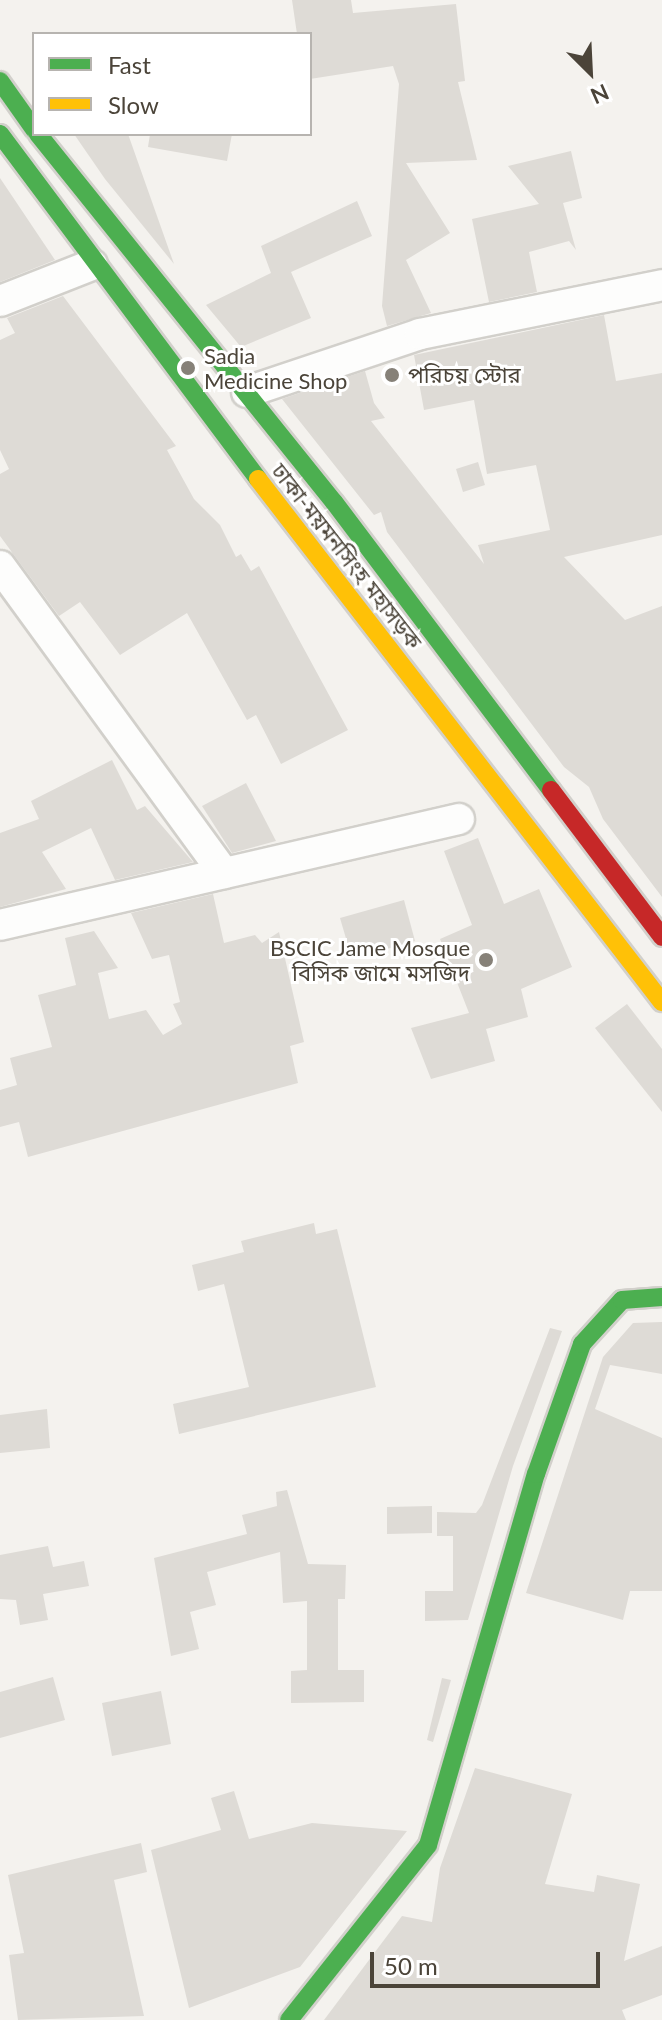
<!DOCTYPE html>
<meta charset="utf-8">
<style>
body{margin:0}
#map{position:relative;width:662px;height:2020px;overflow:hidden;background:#f4f2ee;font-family:Lato,"Noto Sans Bengali",sans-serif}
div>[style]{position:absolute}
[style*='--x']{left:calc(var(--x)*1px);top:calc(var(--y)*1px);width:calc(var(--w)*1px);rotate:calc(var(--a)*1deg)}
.building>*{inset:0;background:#dedbd6}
.roads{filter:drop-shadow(2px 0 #d2d0cb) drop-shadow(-2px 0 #d2d0cb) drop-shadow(0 2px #d2d0cb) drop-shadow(0 -2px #d2d0cb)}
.street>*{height:30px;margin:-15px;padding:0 15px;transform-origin:15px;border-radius:15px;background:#fdfdfc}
.fast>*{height:18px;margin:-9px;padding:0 9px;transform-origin:9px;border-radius:9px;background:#4caf50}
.slow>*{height:18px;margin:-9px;padding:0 9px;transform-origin:9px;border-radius:9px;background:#ffc107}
.jam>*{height:18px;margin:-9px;padding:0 9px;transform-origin:9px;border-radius:9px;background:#c62828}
.dots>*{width:22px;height:22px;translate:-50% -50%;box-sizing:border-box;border:4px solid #fff;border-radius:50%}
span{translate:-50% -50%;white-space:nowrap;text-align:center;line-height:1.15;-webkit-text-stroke:6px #fff;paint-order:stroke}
.poi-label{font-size:22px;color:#4b4439}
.left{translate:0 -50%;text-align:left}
.right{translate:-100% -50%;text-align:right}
.street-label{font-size:22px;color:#4b4439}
.legend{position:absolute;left:32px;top:32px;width:280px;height:104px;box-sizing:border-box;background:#fff;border:2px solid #b7b4b0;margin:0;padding:10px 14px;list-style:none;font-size:24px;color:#4b4439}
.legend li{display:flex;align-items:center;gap:16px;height:40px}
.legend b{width:40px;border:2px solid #b7b4b0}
.north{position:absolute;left:550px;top:32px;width:80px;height:80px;-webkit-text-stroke:6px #fff;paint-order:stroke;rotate:156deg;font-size:22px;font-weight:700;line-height:32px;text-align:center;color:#4b4439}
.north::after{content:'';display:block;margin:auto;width:28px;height:36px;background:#4b4439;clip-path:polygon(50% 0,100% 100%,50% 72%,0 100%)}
.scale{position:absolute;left:370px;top:1952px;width:230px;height:36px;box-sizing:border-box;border:4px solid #4b4439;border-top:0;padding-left:10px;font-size:24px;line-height:28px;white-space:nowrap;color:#4b4439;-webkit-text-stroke:6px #fff;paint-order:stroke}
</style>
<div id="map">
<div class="building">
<div style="clip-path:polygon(292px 0,351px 0,353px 13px,456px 4px,465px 81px,458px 82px,477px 160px,406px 163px,450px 233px,406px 260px,431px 313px,387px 326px,382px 306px,399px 84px,393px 66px,310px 79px,310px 34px,297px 34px)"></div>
<div style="clip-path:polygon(74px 134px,128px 134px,174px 264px,105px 179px)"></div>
<div style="clip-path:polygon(150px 134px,232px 134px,227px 161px,148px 147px)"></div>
<div style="clip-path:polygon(571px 151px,582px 198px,563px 203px,576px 250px,569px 241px,529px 252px,537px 292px,489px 302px,472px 219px,539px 204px,508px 166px)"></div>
<div style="clip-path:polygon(0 178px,55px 260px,0 282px)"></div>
<div style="clip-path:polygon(357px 201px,372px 236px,291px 272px,311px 318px,241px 347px,206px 305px,271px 273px,261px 246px)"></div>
<div style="clip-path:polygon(63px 296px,176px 446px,167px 450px,194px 499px,220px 525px,236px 557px,241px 554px,251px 571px,259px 566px,348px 730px,281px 764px,256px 715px,247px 720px,187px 613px,120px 655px,80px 602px,59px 616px,0 536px,0 474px,9px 469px,0 450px,0 340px,15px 333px,7px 318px)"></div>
<div style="clip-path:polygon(604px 315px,616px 381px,662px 373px,662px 535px,564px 557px,625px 620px,662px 606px,662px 897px,603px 819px,589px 787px,564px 767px,387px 532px,381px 512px,374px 515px,282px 399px,365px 371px,374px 403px,385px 418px,371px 421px,484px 564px,478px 545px,550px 530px,536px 465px,487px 474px,474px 400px,424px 410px,414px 355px)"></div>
<div style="clip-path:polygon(478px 462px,485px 485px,463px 492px,456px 469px)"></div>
<div style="clip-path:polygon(112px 760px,137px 810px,145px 806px,193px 862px,115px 880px,91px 828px,42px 852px,66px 889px,0 907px,0 833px,39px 819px,31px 801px)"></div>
<div style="clip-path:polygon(246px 783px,276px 841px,232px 853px,202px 806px)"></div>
<div style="clip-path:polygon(478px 838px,504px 904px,539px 889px,572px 967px,521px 989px,528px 1017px,486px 1029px,495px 1061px,431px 1079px,411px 1028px,469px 1013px,440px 939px,472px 925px,444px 851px)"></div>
<div style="clip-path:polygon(213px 894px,224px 943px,255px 935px,262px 943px,279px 932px,304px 1042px,290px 1046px,298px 1083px,28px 1157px,19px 1122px,0 1127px,0 1090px,17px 1085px,10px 1058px,52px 1047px,38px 995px,76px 985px,65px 938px,94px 931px,118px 968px,98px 973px,109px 1019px,146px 1010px,163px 1035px,182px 1024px,173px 1004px,180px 1002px,169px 955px,152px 959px,131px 913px)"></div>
<div style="clip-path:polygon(404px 900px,415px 941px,352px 959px,340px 918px)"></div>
<div style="clip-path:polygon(627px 1004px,662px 1049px,662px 1112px,595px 1028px)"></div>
<div style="clip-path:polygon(314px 1223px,316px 1234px,337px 1229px,376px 1387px,179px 1434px,173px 1404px,249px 1387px,224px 1284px,198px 1291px,192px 1265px,244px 1252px,241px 1241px)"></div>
<div style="clip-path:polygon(662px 1322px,662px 1374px,610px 1365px,595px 1409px,662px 1438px,662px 1591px,630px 1591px,623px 1620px,526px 1593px,603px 1357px,633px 1323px)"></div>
<div style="clip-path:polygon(550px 1328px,562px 1331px,513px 1466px,468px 1620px,425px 1621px,425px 1591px,453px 1591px,453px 1536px,437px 1536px,437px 1512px,476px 1513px,482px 1505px)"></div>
<div style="clip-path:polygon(47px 1409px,50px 1448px,0 1453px,0 1415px)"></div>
<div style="clip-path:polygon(287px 1490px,308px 1564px,346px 1565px,345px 1599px,338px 1599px,338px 1670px,364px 1670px,364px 1702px,291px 1703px,291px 1671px,307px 1670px,307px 1601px,283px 1603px,280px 1552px,207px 1572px,216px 1605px,190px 1612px,199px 1649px,171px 1656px,154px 1558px,247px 1534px,242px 1515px,277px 1506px,276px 1492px)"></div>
<div style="clip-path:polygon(432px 1506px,432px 1533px,387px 1534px,387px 1507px)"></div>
<div style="clip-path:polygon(48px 1546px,53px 1567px,84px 1561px,89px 1586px,43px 1594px,48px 1620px,20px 1625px,16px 1600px,0 1599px,0 1555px)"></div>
<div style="clip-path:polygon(53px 1677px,65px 1720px,0 1738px,0 1692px)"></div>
<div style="clip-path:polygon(442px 1678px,451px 1680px,433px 1742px,427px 1740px)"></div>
<div style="clip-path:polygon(161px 1691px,171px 1744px,112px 1756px,102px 1703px)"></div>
<div style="clip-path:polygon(475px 1768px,572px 1794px,545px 1884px,594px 1892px,597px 1875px,640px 1884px,624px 1961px,662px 1946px,662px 1995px,622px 2010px,626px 2020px,324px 2020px,402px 1916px,432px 1922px,440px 1868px)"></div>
<div style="clip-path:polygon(234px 1791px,249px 1839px,312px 1823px,407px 1831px,300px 1967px,189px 2008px,151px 1850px,221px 1830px,211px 1798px)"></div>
<div style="clip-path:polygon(141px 1843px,147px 1872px,114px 1880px,144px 2016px,18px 2020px,9px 1955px,24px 1953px,8px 1875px)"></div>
</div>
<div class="roads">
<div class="street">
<div style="--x:0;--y:301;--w:99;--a:-21.4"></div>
<div style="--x:247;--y:392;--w:182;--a:-18.5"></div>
<div style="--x:420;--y:334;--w:247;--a:-11.4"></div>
<div style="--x:0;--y:566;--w:380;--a:53.9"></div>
<div style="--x:0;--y:925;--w:471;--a:-13"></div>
</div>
<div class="fast">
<div style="--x:0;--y:81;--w:59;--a:54.7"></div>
<div style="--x:0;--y:134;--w:431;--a:53.2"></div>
<div style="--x:38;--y:134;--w:472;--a:51.2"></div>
<div style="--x:334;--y:502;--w:361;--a:53"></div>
<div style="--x:289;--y:2020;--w:223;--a:-51.5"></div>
<div style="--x:428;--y:1845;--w:386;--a:-73.8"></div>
<div style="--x:536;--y:1474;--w:138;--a:-70.5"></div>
<div style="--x:582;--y:1344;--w:59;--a:-47.7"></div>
<div style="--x:622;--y:1300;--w:40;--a:-4.3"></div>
</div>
<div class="slow">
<div style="--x:258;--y:479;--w:661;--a:52.32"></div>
</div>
<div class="jam">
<div style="--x:551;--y:790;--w:184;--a:52.9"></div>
</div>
</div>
<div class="dots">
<div style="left:188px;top:368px;background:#868178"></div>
<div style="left:392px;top:375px;background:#868178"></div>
<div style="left:486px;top:960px;background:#868178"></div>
</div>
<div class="poi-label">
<span class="left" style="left:204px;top:368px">Sadia<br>Medicine Shop</span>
<span class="left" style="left:408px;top:375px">পরিচয় স্টোর</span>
<span class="right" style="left:470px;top:960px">BSCIC Jame Mosque<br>বিসিক জামে মসজিদ</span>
</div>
<div class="street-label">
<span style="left:347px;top:556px;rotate:52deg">ঢাকা-ময়মনসিংহ মহাসড়ক</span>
</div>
<ul class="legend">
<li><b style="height:10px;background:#4caf50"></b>Fast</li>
<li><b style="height:10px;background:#ffc107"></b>Slow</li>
</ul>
<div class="north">N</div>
<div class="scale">50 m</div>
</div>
